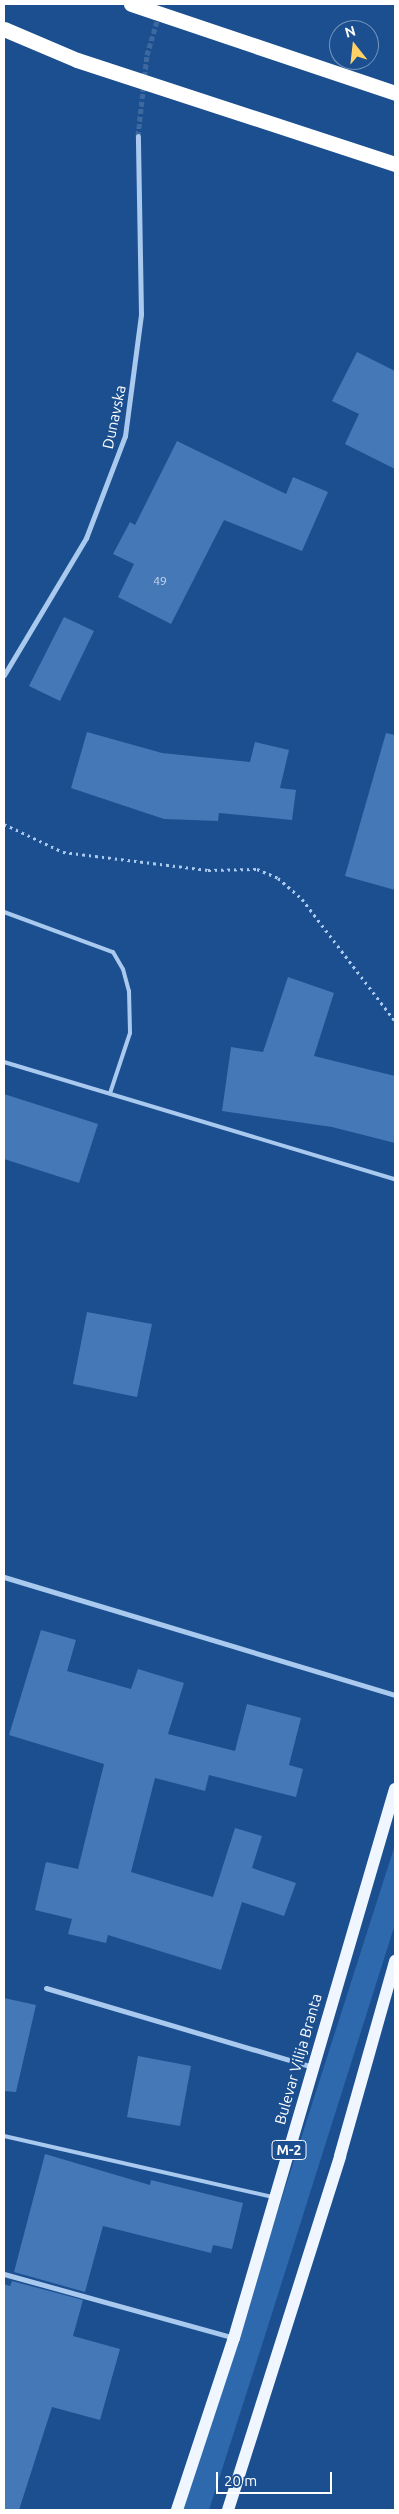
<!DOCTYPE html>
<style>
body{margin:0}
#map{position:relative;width:399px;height:2514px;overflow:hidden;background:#1b4f8f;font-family:Ubuntu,sans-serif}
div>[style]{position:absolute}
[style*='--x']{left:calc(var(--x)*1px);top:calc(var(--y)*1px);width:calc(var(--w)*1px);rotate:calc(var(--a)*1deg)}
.green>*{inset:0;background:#2e69ad}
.building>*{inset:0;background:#4478b7}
.minor-tunnel>*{height:5px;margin-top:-2.5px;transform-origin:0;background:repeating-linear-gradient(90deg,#3d69a0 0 5px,transparent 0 7.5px)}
.path>*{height:3px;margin-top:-1.5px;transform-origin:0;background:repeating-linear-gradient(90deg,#a9c9ee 0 2.5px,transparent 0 6.5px)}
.service>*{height:4px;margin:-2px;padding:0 2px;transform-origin:2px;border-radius:2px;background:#a9c9ee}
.minor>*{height:5px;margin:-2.5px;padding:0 2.5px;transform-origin:2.5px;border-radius:2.5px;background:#a9c9ee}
.primary>*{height:12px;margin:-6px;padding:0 6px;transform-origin:6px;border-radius:6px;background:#f0f6ff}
.motorway>*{height:15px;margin:-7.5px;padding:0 7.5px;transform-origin:7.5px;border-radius:7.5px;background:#fff}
span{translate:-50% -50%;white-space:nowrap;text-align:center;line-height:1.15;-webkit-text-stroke:4.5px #1b4f8f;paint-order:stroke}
.number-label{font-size:12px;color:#d0dded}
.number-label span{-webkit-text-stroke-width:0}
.shield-label span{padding:1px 4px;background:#1b4f8f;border:1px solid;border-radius:4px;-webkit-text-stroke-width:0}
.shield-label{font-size:14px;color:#fff;font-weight:700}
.street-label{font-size:15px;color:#fff}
.frame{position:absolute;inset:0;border:5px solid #fff;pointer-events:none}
.north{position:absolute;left:329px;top:20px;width:50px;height:50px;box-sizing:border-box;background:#1b4f8f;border:1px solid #7695bc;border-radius:50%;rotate:344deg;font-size:14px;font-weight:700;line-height:20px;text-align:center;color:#fff}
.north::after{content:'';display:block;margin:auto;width:18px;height:22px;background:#ffd166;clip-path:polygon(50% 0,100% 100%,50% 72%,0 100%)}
.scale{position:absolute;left:216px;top:2472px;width:116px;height:22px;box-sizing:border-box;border:2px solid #fff;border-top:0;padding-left:6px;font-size:15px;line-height:18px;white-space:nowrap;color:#fff;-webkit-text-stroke:4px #1b4f8f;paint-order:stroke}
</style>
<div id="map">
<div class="green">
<div style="clip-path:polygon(395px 1845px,395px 1924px,268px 2326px,209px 2510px,182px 2510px)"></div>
</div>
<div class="building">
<div style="clip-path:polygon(357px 352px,395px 371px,395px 469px,345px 444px,359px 414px,332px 401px)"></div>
<div style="clip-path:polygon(177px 441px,286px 494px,293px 477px,328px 492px,302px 551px,224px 520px,171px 624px,118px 597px,134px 564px,113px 554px,130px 522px,135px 525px)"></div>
<div style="clip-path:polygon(64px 617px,94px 631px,60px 701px,29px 686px)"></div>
<div style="clip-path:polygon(87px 732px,162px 753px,250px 762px,255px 742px,289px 750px,280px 788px,296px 790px,292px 820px,219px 813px,218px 821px,164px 819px,71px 788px)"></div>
<div style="clip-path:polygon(386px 733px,395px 735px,395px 890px,345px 876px)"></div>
<div style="clip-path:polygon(288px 977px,334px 993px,314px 1056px,395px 1076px,395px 1143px,332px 1127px,222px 1111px,231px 1047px,263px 1052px)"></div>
<div style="clip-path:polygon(4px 1094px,98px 1124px,79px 1183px,4px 1159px)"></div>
<div style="clip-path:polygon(87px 1312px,152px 1324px,137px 1397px,73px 1384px)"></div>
<div style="clip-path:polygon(41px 1630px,76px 1640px,67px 1671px,131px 1689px,138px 1669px,184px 1683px,168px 1734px,235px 1751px,247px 1704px,301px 1718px,289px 1765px,303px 1769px,296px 1797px,209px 1775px,205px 1791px,155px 1778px,131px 1872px,213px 1897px,235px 1828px,262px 1836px,252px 1868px,296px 1883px,284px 1916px,242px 1902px,221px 1970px,108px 1935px,106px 1943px,68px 1934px,72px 1919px,35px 1910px,46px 1862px,78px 1869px,104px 1764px,9px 1735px)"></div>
<div style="clip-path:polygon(4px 1998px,36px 2005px,16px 2092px,4px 2091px)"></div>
<div style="clip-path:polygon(138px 2056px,191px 2066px,180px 2126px,127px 2117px)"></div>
<div style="clip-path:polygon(45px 2154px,150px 2185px,151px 2180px,243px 2203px,232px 2249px,213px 2245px,211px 2253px,103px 2226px,85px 2292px,14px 2272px)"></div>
<div style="clip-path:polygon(12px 2281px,83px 2300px,73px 2336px,120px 2349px,100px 2420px,52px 2407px,19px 2510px,4px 2510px,4px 2284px,10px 2286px)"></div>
</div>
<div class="minor-tunnel">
<div style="--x:138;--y:136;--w:81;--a:-83.7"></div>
<div style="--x:147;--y:55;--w:53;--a:-73.6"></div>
</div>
<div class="path">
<div style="--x:4;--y:824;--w:65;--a:25.4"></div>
<div style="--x:63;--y:852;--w:146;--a:7.1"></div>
<div style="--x:208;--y:870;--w:49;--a:-1.2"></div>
<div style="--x:257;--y:869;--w:23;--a:23"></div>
<div style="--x:278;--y:878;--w:32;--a:41"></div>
<div style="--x:302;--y:899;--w:153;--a:52.7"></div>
</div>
<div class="service">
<div style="--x:4;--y:912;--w:116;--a:20.2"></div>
<div style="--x:113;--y:952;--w:20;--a:60"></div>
<div style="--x:123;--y:969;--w:23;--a:75"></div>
<div style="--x:129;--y:991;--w:42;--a:88.6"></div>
<div style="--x:130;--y:1033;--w:63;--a:108.4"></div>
<div style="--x:4;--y:1062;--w:408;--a:16.7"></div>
<div style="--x:4;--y:2136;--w:276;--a:12.8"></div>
</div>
<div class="minor">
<div style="--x:4;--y:675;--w:160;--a:-59.1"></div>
<div style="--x:86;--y:538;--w:109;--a:-69.1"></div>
<div style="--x:125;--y:436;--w:123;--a:-82.5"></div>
<div style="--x:141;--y:314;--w:178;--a:-91"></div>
<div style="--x:4;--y:1577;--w:408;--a:16.8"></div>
<div style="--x:46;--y:1988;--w:277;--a:16.5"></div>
<div style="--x:4;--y:2274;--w:239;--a:15.5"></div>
</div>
<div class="primary">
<div style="--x:177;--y:2510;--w:181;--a:-71.7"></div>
<div style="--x:234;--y:2338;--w:572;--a:-73.66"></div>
<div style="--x:228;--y:2510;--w:371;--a:-72.4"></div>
<div style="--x:340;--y:2156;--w:203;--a:-74.2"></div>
</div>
<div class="motorway">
<div style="--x:131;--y:4;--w:279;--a:18.6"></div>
<div style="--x:4;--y:29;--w:79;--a:23"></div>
<div style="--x:77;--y:60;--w:335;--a:18.1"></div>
</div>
<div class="number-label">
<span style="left:160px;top:581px">49</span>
</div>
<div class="shield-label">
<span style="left:289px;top:2150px">M-2</span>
</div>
<div class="street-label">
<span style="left:114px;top:417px;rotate:-78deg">Dunavska</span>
<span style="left:298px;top:2059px;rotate:-74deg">Bulevar Vilija Branta</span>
</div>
<div class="frame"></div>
<div class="north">N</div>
<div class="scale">20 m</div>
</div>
